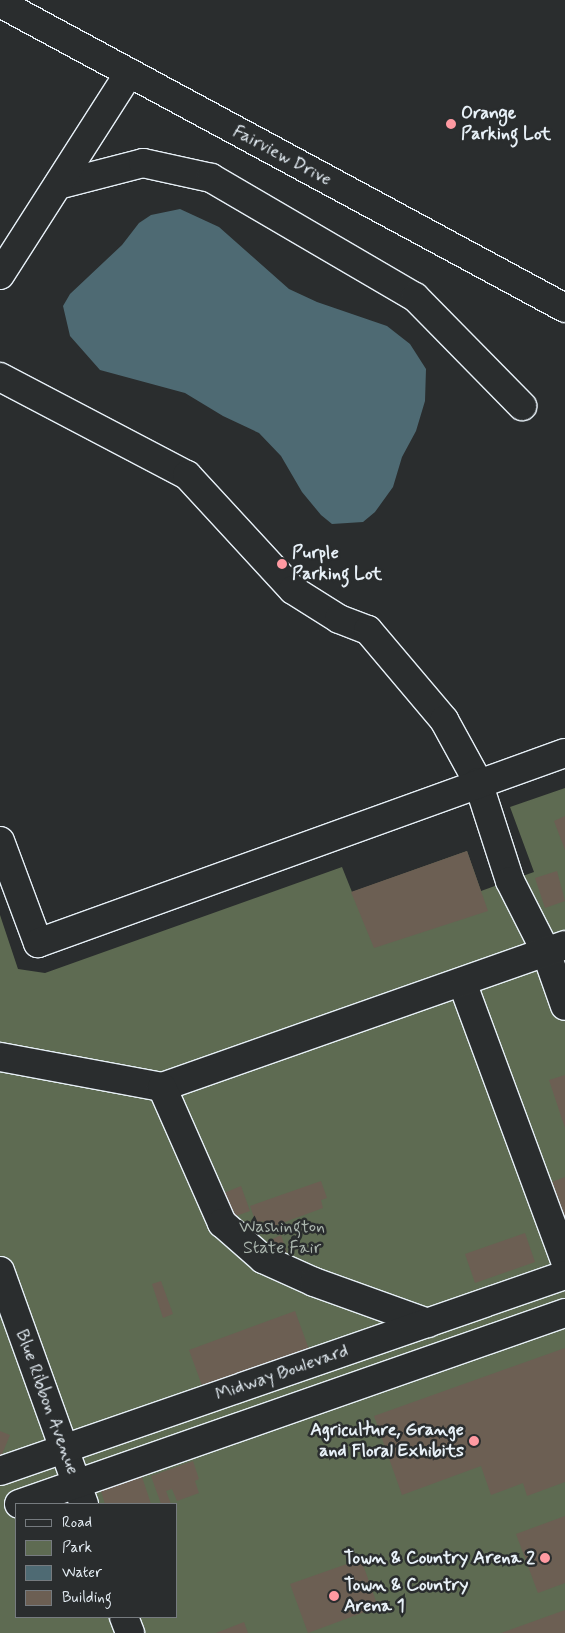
<!DOCTYPE html>
<style>
body{margin:0}
#map{position:relative;width:565px;height:1633px;overflow:hidden;background:#2a2d2e;font-family:Mynerve,sans-serif}
div>[style]{position:absolute}
[style*='--x']{left:calc(var(--x)*1px);top:calc(var(--y)*1px);width:calc(var(--w)*1px);rotate:calc(var(--a)*1deg)}
.green>*{inset:0;background:#5e6b52}
.water>*{inset:0;background:#4e6a73}
.building>*{inset:0;background:#6c5f53}
.roads{filter:drop-shadow(1px 0 #e8f1f8) drop-shadow(-1px 0 #e8f1f8) drop-shadow(0 1px #e8f1f8) drop-shadow(0 -1px #e8f1f8)}
.minor>*{height:28px;margin:-14px;padding:0 14px;transform-origin:14px;border-radius:14px;background:#2a2d2e}
.major>*{height:28px;margin:-14px;padding:0 14px;transform-origin:14px;border-radius:14px;background:#2a2d2e}
.dots>*{width:14px;height:14px;translate:-50% -50%;box-sizing:border-box;border:2px solid #2a2d2e;border-radius:50%}
span{translate:-50% -50%;white-space:nowrap;text-align:center;line-height:1.15;-webkit-text-stroke:5px #2a2d2e;paint-order:stroke}
.poi-label{font-size:18px;color:#e8f1f8;font-weight:700}
.left{translate:0 -50%;text-align:left}
.right{translate:-100% -50%;text-align:right}
.street-label{font-size:18px;color:#e8f1f8}
.park-label{font-size:18px;color:#aab5ad}
.legend{position:absolute;left:15px;top:1503px;width:162px;height:115px;box-sizing:border-box;background:#2a2d2e;border:1px solid #767b7f;margin:0;padding:6px 9px;list-style:none;font-size:15px;color:#e8f1f8}
.legend li{display:flex;align-items:center;gap:10px;height:25px}
.legend b{width:25px;border:1px solid #767b7f}
</style>
<div id="map">
<div class="green">
<div style="clip-path:polygon(evenodd,565px 788px,565px 1633px,0 1633px,0 915px,18px 969px,45px 973px,342px 867px,352px 892px,467px 851px,481px 891px,534px 872px,510px 807px,565px 788px,16px 1504px,176px 1504px,176px 1617px,16px 1617px,16px 1504px)"></div>
</div>
<div class="water">
<div style="clip-path:polygon(180px 209px,219px 227px,289px 289px,317px 302px,387px 326px,410px 344px,426px 369px,425px 401px,416px 431px,402px 457px,393px 487px,375px 512px,363px 522px,332px 524px,321px 515px,302px 492px,281px 456px,259px 433px,223px 416px,185px 393px,100px 370px,70px 336px,63px 306px,70px 294px,122px 245px,139px 223px,151px 215px)"></div>
</div>
<div class="building">
<div style="clip-path:polygon(565px 816px,565px 850px,554px 821px)"></div>
<div style="clip-path:polygon(467px 851px,488px 911px,374px 948px,351px 892px)"></div>
<div style="clip-path:polygon(557px 871px,565px 901px,545px 908px,535px 878px)"></div>
<div style="clip-path:polygon(565px 1075px,565px 1128px,549px 1080px)"></div>
<div style="clip-path:polygon(565px 1177px,565px 1217px,552px 1182px)"></div>
<div style="clip-path:polygon(321px 1181px,327px 1198px,321px 1200px,323px 1208px,266px 1229px,263px 1221px,256px 1223px,250px 1206px)"></div>
<div style="clip-path:polygon(241px 1186px,250px 1211px,233px 1217px,224px 1193px)"></div>
<div style="clip-path:polygon(525px 1233px,535px 1262px,475px 1283px,465px 1254px)"></div>
<div style="clip-path:polygon(281px 1235px,287px 1252px,274px 1257px,268px 1241px)"></div>
<div style="clip-path:polygon(161px 1281px,173px 1314px,163px 1318px,152px 1284px)"></div>
<div style="clip-path:polygon(295px 1311px,310px 1352px,204px 1391px,189px 1350px)"></div>
<div style="clip-path:polygon(565px 1348px,565px 1482px,527px 1496px,523px 1483px,491px 1495px,481px 1466px,402px 1495px,374px 1416px)"></div>
<div style="clip-path:polygon(0 1431px,10px 1435px,0 1459px)"></div>
<div style="clip-path:polygon(193px 1461px,199px 1479px,195px 1481px,199px 1493px,177px 1501px,172px 1489px,166px 1491px,171px 1504px,161px 1504px,151px 1476px)"></div>
<div style="clip-path:polygon(142px 1477px,151px 1504px,105px 1504px,101px 1491px)"></div>
<div style="clip-path:polygon(565px 1516px,565px 1583px,538px 1593px,516px 1534px)"></div>
<div style="clip-path:polygon(361px 1559px,378px 1607px,308px 1633px,290px 1584px)"></div>
<div style="clip-path:polygon(565px 1610px,565px 1633px,501px 1633px)"></div>
<div style="clip-path:polygon(244px 1622px,248px 1633px,216px 1633px)"></div>
</div>
<div class="roads">
<div class="minor">
<div style="--x:58;--y:185;--w:88;--a:-14.5"></div>
<div style="--x:143;--y:163;--w:70;--a:12.4"></div>
<div style="--x:211;--y:178;--w:236;--a:30.3"></div>
<div style="--x:415;--y:297;--w:153;--a:45.5"></div>
<div style="--x:0;--y:275;--w:240;--a:-57.4"></div>
<div style="--x:0;--y:377;--w:211;--a:27.7"></div>
<div style="--x:187;--y:475;--w:156;--a:47.3"></div>
<div style="--x:293;--y:590;--w:54;--a:32.2"></div>
<div style="--x:339;--y:619;--w:31;--a:21"></div>
<div style="--x:368;--y:630;--w:118;--a:49.8"></div>
<div style="--x:444;--y:720;--w:71;--a:61.3"></div>
<div style="--x:478;--y:782;--w:104;--a:72.1"></div>
<div style="--x:510;--y:881;--w:80;--a:63.1"></div>
<div style="--x:546;--y:952;--w:57;--a:70.6"></div>
<div style="--x:0;--y:841;--w:109;--a:69.6"></div>
<div style="--x:38;--y:943;--w:560;--a:-19.83"></div>
<div style="--x:462;--y:982;--w:297;--a:69.7"></div>
<div style="--x:0;--y:1057;--w:165;--a:10.5"></div>
<div style="--x:162;--y:1087;--w:427;--a:-19.4"></div>
<div style="--x:162;--y:1087;--w:149;--a:66.2"></div>
<div style="--x:222;--y:1223;--w:55;--a:41.3"></div>
<div style="--x:263;--y:1259;--w:56;--a:24.3"></div>
<div style="--x:314;--y:1282;--w:121;--a:19.8"></div>
<div style="--x:0;--y:1271;--w:248;--a:70.2"></div>
<div style="--x:0;--y:1471;--w:598;--a:-19.13"></div>
<div style="--x:19;--y:1504;--w:578;--a:-19.28"></div>
<div style="--x:124;--y:1617;--w:17;--a:69"></div>
</div>
<div class="major">
<div style="--x:0;--y:3;--w:642;--a:28.36"></div>
</div>
</div>
<div class="dots">
<div style="left:451px;top:124px;background:#ff9aa2"></div>
<div style="left:282px;top:564px;background:#ff9aa2"></div>
<div style="left:474px;top:1441px;background:#ff9aa2"></div>
<div style="left:545px;top:1558px;background:#ff9aa2"></div>
<div style="left:334px;top:1596px;background:#ff9aa2"></div>
</div>
<div class="poi-label">
<span class="left" style="left:461px;top:124px">Orange<br>Parking Lot</span>
<span class="left" style="left:292px;top:564px">Purple<br>Parking Lot</span>
<span class="right" style="left:464px;top:1441px">Agriculture, Grange<br>and Floral Exhibits</span>
<span class="right" style="left:535px;top:1558px">Town &amp; Country Arena 2</span>
<span class="left" style="left:344px;top:1596px">Town &amp; Country<br>Arena 1</span>
</div>
<div class="street-label">
<span style="left:282px;top:156px;rotate:28deg">Fairview Drive</span>
<span style="left:282px;top:1373px;rotate:-19deg">Midway Boulevard</span>
<span style="left:47px;top:1402px;rotate:70deg">Blue Ribbon Avenue</span>
</div>
<div class="park-label">
<span style="left:282px;top:1238px">Washington<br>State Fair</span>
</div>
<ul class="legend">
<li><b style="height:6px;background:#2a2d2e"></b>Road</li>
<li><b style="height:14px;background:#5e6b52"></b>Park</li>
<li><b style="height:14px;background:#4e6a73"></b>Water</li>
<li><b style="height:14px;background:#6c5f53"></b>Building</li>
</ul>
</div>
